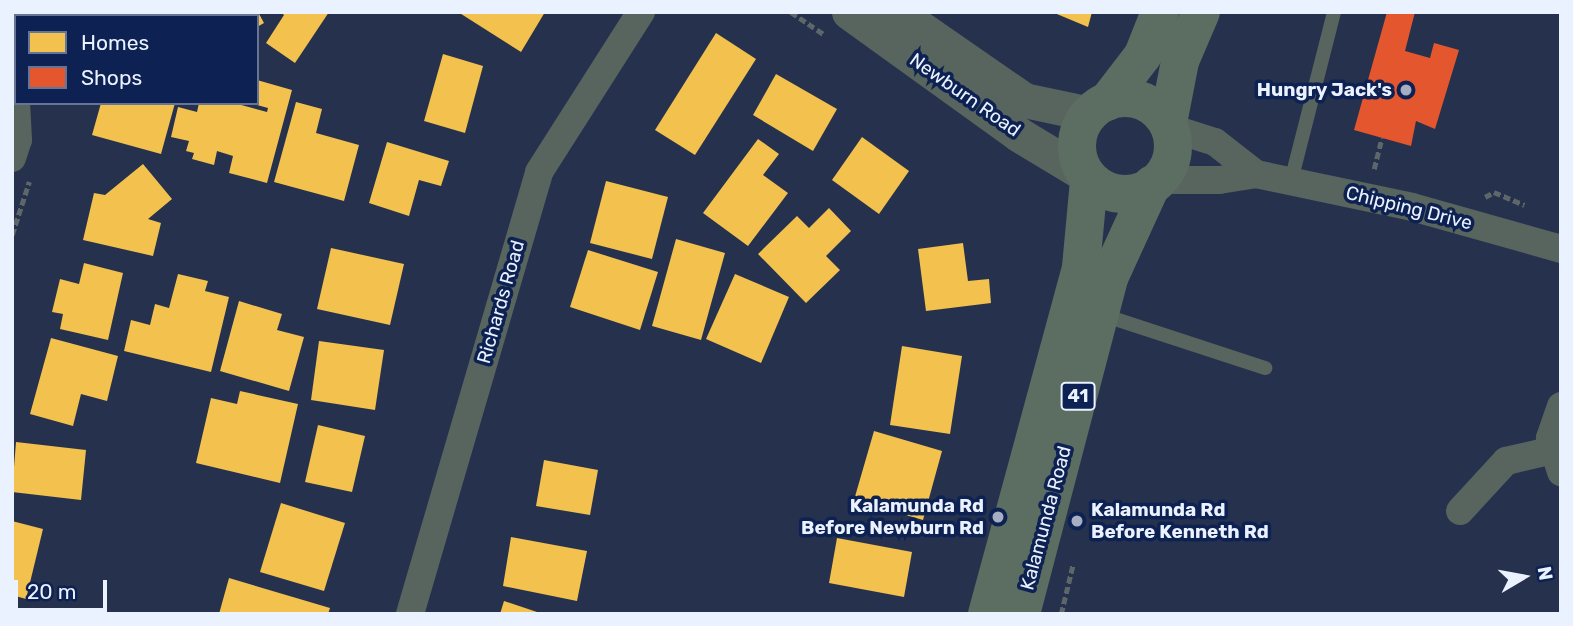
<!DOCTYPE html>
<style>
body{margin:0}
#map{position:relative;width:1573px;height:626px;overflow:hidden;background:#26324d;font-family:Rubik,sans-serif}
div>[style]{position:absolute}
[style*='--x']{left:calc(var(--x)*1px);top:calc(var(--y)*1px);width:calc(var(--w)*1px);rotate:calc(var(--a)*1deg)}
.homes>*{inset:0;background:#f2c14e}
.shops>*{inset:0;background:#e4572e}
.path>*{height:4.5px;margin-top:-2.25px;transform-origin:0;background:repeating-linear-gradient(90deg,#5d6769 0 7px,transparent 0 10.5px)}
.service>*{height:14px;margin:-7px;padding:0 7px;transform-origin:7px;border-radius:7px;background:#58645e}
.minor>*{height:28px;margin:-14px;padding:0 14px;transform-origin:14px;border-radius:14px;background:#58645e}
.tertiary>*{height:35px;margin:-17.5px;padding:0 17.5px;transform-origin:17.5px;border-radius:17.5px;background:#58645e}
.primary>*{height:38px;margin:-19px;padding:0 19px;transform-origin:19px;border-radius:19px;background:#5c6d62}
.primary>.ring{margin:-19px;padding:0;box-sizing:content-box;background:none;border:38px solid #5c6d62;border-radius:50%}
.dots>*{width:19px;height:19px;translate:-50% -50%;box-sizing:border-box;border:4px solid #0d2152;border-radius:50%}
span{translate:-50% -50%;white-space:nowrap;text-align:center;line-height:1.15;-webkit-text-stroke:7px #0d2152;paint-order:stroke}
.shield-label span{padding:2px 5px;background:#0d2152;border:2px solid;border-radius:5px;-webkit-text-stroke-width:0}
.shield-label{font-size:18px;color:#ebf2ff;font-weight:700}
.poi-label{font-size:19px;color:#ebf2ff;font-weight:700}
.right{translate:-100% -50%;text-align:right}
.left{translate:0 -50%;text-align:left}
.street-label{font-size:19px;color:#ebf2ff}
.frame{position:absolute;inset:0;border:14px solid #ebf2ff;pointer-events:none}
.legend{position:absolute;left:14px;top:14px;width:245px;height:91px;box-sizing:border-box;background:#0d2152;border:2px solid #667597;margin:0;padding:9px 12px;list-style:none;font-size:21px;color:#ebf2ff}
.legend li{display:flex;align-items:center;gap:14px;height:35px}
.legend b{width:35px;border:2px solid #667597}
.north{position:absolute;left:1489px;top:542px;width:70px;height:70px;-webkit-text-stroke:5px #0d2152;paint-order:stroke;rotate:80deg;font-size:19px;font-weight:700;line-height:28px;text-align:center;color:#ebf2ff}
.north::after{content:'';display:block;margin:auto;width:24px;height:32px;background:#ebf2ff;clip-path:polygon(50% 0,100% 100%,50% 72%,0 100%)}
.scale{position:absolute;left:14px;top:580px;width:93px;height:32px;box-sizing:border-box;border:4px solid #ebf2ff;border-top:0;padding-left:9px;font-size:21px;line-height:24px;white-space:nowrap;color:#ebf2ff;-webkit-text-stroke:5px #0d2152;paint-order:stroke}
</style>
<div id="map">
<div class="homes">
<div style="clip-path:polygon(189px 12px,258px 12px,264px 23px,257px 27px,257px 16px)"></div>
<div style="clip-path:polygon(281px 12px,329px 12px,295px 63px,266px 43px,284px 15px)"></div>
<div style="clip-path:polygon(458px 12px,545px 12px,521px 52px)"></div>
<div style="clip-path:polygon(1052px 12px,1092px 12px,1088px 27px)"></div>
<div style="clip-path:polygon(716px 33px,756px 59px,695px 155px,655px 130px)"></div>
<div style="clip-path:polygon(443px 54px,483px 66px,465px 133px,424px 121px)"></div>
<div style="clip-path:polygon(776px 74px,837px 109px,813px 151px,753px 115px)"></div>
<div style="clip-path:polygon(257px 80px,292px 90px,267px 183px,229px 173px,233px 156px,217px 151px,214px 165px,192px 159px,194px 153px,186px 151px,189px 141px,171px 137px,178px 107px,197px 112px,199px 103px,234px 103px,267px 112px,268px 108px,257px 105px)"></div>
<div style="clip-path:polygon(296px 102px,322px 109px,316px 133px,359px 145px,344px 201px,274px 182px)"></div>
<div style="clip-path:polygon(101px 103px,175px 103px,161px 154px,92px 135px)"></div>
<div style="clip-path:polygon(862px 137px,909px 171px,879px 214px,832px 180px)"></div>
<div style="clip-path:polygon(758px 139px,779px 154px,763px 175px,788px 193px,748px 246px,703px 213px)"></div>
<div style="clip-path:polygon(387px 142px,449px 161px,441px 186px,419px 180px,409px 216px,369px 203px)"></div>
<div style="clip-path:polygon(143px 164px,172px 199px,148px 219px,161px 223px,153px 256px,83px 240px,94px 193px,105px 195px)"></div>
<div style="clip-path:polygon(606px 181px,668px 197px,652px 259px,590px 243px)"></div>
<div style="clip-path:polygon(829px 208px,851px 231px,826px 256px,840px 270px,806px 303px,758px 254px,797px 216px,809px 228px)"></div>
<div style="clip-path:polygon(676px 239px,725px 253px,701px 340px,652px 326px)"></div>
<div style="clip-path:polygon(963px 243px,968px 281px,989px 279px,991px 303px,926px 311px,918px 249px)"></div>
<div style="clip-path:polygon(331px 248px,404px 264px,390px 325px,317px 309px)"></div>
<div style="clip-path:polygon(588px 250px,658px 272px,640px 330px,570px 307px)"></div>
<div style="clip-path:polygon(84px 263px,123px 273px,108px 340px,60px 329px,63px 314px,52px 312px,60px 279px,79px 284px)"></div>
<div style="clip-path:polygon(178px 274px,208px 281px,205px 291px,229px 297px,211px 372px,124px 351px,131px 320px,150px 325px,155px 304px,169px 308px)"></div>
<div style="clip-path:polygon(735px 274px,789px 297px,761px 363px,706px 339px)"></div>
<div style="clip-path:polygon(239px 301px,282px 314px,277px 330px,304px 337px,289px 391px,220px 371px)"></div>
<div style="clip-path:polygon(51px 338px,118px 356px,107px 401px,81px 394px,73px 426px,30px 414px)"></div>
<div style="clip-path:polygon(319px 341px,384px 350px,375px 410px,311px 400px)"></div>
<div style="clip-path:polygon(902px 346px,962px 356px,950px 434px,890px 425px)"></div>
<div style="clip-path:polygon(240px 391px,298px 404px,280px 483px,196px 463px,211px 398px,237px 404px)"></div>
<div style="clip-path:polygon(318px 425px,365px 436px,352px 492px,305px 482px)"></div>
<div style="clip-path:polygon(874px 431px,942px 451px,923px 520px,854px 500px)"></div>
<div style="clip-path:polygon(16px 442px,86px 450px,81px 500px,12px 492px)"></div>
<div style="clip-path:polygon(544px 460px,598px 470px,590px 515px,536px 506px)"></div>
<div style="clip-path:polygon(281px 503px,345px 523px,324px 591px,260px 572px)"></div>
<div style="clip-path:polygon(12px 521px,43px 529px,26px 599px,12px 595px)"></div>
<div style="clip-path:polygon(511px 537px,587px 551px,577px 601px,503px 586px)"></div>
<div style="clip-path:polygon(837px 538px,912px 552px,904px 597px,829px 583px)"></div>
<div style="clip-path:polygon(229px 578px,330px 608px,328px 614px,219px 614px)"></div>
<div style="clip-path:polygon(504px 601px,540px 613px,540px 614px,500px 614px)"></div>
</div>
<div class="shops">
<div style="clip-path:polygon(1387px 12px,1415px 12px,1405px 51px,1430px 58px,1434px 43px,1459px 50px,1435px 129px,1416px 121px,1411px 146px,1354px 130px)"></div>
</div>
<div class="path">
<div style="--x:791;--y:12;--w:40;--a:34"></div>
<div style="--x:12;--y:26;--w:5;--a:37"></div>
<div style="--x:1374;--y:169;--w:32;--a:-76"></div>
<div style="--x:1485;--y:197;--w:10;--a:-29"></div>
<div style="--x:1494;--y:192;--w:33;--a:23"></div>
<div style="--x:12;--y:235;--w:56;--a:-72.2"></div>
<div style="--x:1061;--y:614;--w:51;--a:-76.5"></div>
</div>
<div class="service">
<div style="--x:1291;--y:181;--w:174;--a:-75.7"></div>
<div style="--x:1100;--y:314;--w:174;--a:18.1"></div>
</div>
<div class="minor">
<div style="--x:12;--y:70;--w:26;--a:81"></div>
<div style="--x:1171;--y:128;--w:46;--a:17.7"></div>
<div style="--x:1215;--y:142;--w:52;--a:38"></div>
<div style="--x:12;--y:158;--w:19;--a:-72"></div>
<div style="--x:18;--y:140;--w:37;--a:-93"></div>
<div style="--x:1157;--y:180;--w:62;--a:0"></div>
<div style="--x:1219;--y:180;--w:37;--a:-9"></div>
<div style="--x:1256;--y:174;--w:159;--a:11.9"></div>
<div style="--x:1412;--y:207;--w:155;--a:15.7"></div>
<div style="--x:1561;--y:406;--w:34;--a:109"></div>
<div style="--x:1550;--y:438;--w:36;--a:72"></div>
<div style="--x:1460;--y:511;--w:68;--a:-47.4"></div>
<div style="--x:1506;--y:461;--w:48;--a:-13.2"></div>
<div style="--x:410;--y:614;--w:460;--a:-73.7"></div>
<div style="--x:539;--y:172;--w:190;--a:-57.5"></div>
</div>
<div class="tertiary">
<div style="--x:849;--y:12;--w:208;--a:35.8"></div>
<div style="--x:1018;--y:134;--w:77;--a:31.2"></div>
<div style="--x:897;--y:12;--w:155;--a:34.7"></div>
<div style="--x:1024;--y:100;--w:67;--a:12"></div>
</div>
<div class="primary">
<div class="ring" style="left:1077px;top:98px;width:58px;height:58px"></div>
<div style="--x:1107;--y:102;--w:59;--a:-52.5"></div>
<div style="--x:1143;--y:55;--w:46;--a:-68.4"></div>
<div style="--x:1168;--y:123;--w:63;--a:-79"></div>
<div style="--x:1180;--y:61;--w:53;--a:-66.8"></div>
<div style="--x:987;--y:614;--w:360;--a:-74.8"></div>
<div style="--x:1081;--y:267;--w:86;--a:-84.7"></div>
<div style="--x:1021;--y:614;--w:347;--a:-75.3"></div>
<div style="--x:1109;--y:278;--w:103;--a:-65.4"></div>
</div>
<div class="dots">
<div style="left:1406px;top:90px;background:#a6afc1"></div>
<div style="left:998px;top:517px;background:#a6afc1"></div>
<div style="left:1077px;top:521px;background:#a6afc1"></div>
</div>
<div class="shield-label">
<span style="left:1078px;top:396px">41</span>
</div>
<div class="poi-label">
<span class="right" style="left:1392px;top:90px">Hungry Jack's</span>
<span class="right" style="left:984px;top:517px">Kalamunda Rd<br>Before Newburn Rd</span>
<span class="left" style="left:1091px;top:521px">Kalamunda Rd<br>Before Kenneth Rd</span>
</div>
<div class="street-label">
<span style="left:965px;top:95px;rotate:35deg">Newburn Road</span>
<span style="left:1409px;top:208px;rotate:14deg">Chipping Drive</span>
<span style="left:501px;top:302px;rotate:-74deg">Richards Road</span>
<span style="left:1046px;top:518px;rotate:-75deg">Kalamunda Road</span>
</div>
<div class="frame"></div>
<ul class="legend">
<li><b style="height:19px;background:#f2c14e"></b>Homes</li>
<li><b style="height:19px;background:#e4572e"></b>Shops</li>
</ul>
<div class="north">N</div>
<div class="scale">20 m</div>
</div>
